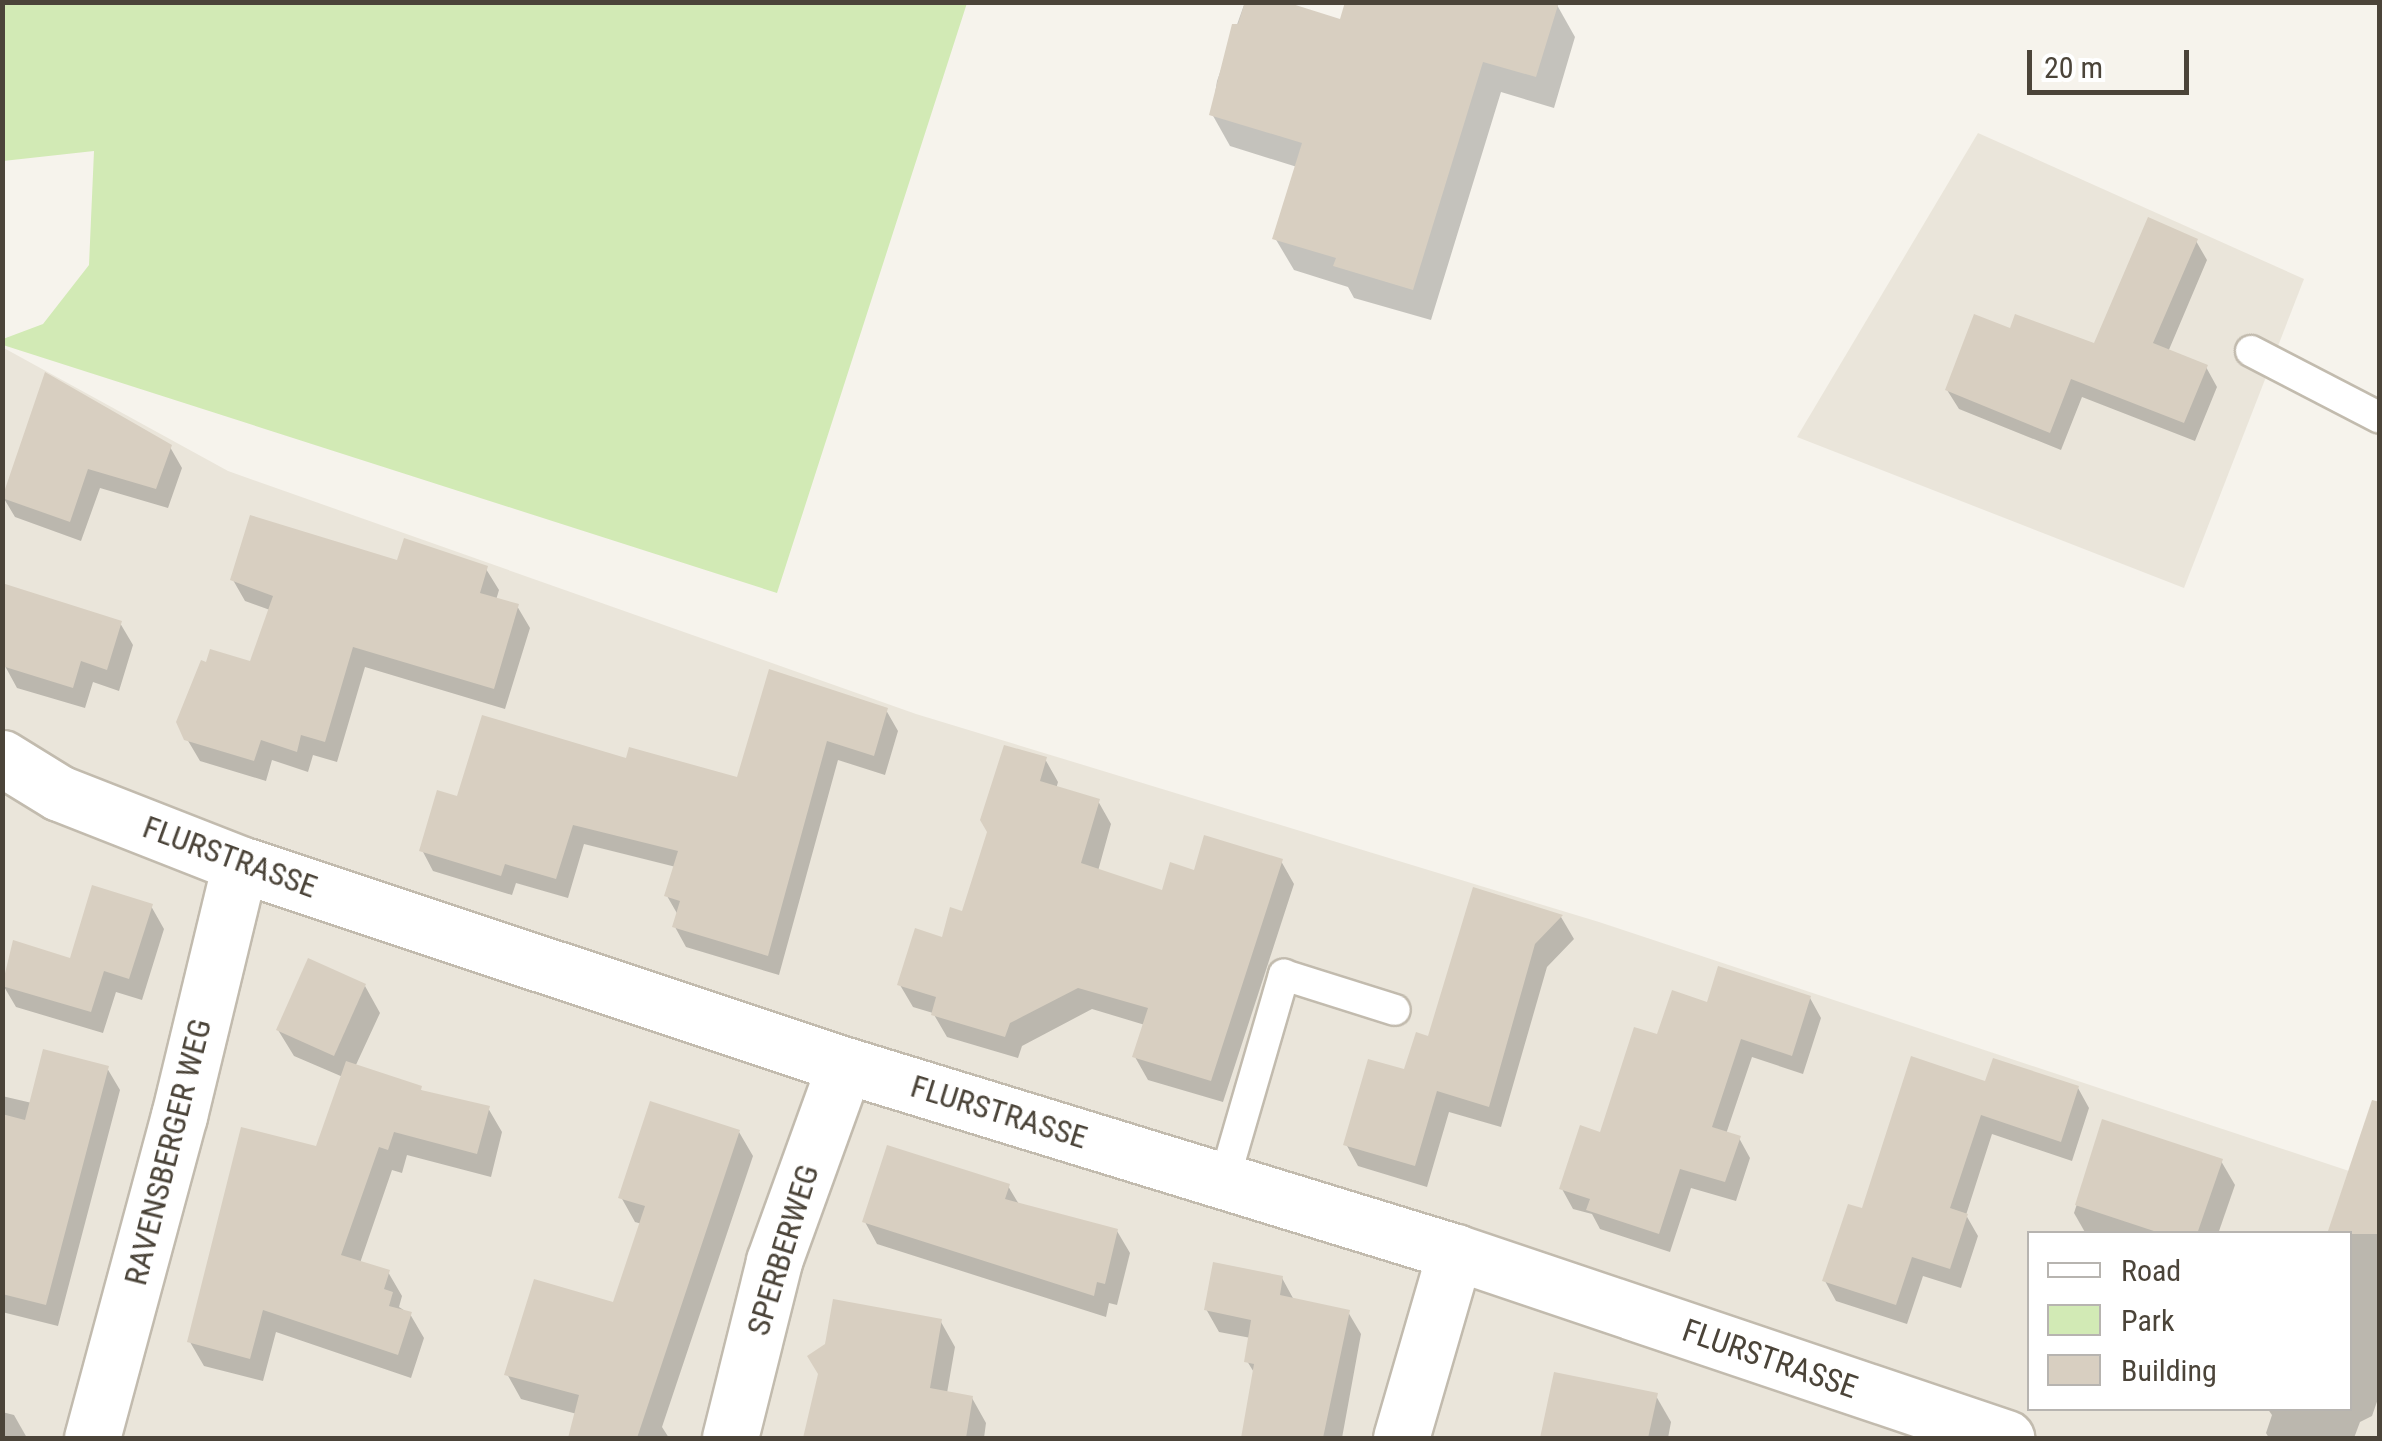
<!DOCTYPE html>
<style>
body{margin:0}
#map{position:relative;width:2382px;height:1441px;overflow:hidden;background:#f6f3ec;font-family:"Roboto Condensed",sans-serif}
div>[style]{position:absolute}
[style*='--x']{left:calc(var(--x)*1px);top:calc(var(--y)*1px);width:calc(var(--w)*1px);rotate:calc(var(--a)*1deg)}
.residential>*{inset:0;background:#eae5da}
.green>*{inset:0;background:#d2eab5}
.shadow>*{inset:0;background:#0003}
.building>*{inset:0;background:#d8cfc1}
.roads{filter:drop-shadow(2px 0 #c2bbae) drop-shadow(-2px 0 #c2bbae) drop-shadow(0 2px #c2bbae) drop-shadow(0 -2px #c2bbae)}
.lane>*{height:30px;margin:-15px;padding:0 15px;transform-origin:15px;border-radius:15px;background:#fff}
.street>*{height:55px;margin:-27.5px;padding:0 27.5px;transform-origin:27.5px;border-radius:27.5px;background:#fff}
span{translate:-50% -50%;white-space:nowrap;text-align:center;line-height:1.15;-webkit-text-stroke:10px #fff;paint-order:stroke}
.street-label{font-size:32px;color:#4b4439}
.frame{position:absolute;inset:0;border:5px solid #4b4439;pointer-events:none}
.legend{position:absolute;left:2027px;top:1231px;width:325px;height:180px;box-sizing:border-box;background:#fff;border:2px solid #b7b4b0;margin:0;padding:12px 18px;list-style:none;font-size:30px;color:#4b4439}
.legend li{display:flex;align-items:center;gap:20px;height:50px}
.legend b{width:50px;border:2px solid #b7b4b0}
.scale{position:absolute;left:2027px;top:50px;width:162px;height:45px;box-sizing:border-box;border:5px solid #4b4439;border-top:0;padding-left:12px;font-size:30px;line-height:35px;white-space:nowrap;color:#4b4439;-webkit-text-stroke:8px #fff;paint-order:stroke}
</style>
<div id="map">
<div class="residential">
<div style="clip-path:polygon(1978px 133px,2304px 279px,2184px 588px,1797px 437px)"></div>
<div style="clip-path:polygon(evenodd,2px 347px,228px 471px,916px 714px,1599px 922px,2379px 1181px,2379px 1438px,3px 1438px,2px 347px,2030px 1234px,2350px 1234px,2350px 1408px,2030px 1408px,2030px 1234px)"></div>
</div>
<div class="green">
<div style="clip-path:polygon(3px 2px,967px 3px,777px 593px,3px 345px,3px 339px,43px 324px,89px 265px,94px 151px,3px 161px)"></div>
</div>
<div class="shadow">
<div style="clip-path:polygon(1245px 2px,1342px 22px,1557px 5px,1575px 37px,1554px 108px,1501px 92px,1431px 320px,1354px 298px,1348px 287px,1294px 270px,1275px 238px,1297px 167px,1230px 146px,1212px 114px,1217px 81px)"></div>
<div style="clip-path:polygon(2196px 241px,2207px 260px,2168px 352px,2206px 367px,2217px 387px,2195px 441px,2082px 397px,2061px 450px,1959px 409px,1947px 390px,2011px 331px,2095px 346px)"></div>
<div style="clip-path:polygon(46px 375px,170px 447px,182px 468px,168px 508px,100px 488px,81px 541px,15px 517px,3px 497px)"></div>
<div style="clip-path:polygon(399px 563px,486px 569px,499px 590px,496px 600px,517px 606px,530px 628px,505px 709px,365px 667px,337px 762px,313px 755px,308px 772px,272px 760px,266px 781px,200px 761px,187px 739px,252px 665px,270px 610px,245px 601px,233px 580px)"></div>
<div style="clip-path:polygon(120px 623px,133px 645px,119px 691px,93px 682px,85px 708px,17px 688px,5px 666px)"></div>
<div style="clip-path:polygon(886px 710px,898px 731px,885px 775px,838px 760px,779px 975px,686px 947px,675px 927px,678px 915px,667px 896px,676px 867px,584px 844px,568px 898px,516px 883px,512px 895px,433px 871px,422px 850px,459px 800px,627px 762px,738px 780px)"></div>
<div style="clip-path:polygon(1045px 759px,1058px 782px,1056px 789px,1098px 801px,1111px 824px,1098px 871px,1164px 893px,1195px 873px,1281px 861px,1294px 884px,1223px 1102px,1148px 1080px,1135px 1057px,1145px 1025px,1092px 1009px,1022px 1046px,1018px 1058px,947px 1037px,933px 1013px,913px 1007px,900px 985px,964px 914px)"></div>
<div style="clip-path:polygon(1475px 890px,1561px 917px,1574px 939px,1547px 967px,1501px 1127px,1449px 1112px,1427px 1187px,1358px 1166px,1346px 1144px,1429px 1039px)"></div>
<div style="clip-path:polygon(151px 906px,164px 929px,142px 1000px,116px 992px,103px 1033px,16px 1007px,3px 985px,71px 961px)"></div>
<div style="clip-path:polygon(365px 986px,380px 1013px,355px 1067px,420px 1088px,423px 1093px,488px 1108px,502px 1132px,491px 1177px,407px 1155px,402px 1173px,392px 1170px,360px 1263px,388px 1272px,402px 1296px,399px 1307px,410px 1314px,424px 1338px,411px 1378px,276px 1332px,263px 1381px,204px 1366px,190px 1342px,318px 1149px,343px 1077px,294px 1056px,278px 1030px)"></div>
<div style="clip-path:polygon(1810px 998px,1821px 1018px,1803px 1074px,1752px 1057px,1726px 1134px,1739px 1138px,1750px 1158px,1736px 1201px,1691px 1188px,1670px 1252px,1600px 1229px,1592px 1214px,1573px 1209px,1562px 1189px,1602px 1135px,1658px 1037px,1708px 1005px)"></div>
<div style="clip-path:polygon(107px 1068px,120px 1090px,58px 1326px,2px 1312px,2px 1096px,32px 1103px)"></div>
<div style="clip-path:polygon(1987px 1084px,2078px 1088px,2089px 1108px,2072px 1161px,1992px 1134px,1966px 1215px,1978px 1236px,1961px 1288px,1923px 1276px,1907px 1324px,1836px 1301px,1825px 1281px,1863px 1212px)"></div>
<div style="clip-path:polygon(2104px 1122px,2221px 1161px,2235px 1185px,2218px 1234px,2086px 1234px,2074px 1213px)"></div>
<div style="clip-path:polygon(739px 1132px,753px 1156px,662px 1427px,669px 1438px,571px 1438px,577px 1414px,521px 1399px,507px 1374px,615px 1306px,642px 1224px,635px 1222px,621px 1197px)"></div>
<div style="clip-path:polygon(1008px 1186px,1020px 1206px,1117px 1231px,1130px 1253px,1117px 1305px,1109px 1303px,1106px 1317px,877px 1244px,865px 1222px)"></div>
<div style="clip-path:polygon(2380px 1188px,2380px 1393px,2372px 1416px,2360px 1422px,2354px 1438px,2269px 1438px,2266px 1433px,2272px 1415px,2267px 1408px,2350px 1408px,2350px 1234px)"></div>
<div style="clip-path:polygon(1282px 1278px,1294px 1300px,1348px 1312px,1361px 1334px,1342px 1438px,1243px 1438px,1255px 1374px,1247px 1361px,1251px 1338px,1219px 1332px,1206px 1309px)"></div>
<div style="clip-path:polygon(941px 1322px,955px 1347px,947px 1393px,972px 1398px,986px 1423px,984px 1438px,806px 1438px,821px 1375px)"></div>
<div style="clip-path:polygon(1556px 1375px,1656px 1396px,1671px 1422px,1668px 1438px,1543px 1438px)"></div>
<div style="clip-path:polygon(2px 1412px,14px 1415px,27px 1438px,2px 1438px)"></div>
</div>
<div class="building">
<div style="clip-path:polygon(1245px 2px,1286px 2px,1340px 19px,1345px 2px,1559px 2px,1536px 77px,1483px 62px,1413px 290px,1333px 266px,1336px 258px,1272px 239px,1302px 143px,1209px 115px,1232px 24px,1238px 24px)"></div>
<div style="clip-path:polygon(2148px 217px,2198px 239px,2153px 343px,2208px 365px,2184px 423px,2071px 379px,2050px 433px,1945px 390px,1974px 314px,2010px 328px,2015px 314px,2094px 343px)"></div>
<div style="clip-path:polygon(45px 372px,172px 445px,156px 489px,88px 469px,70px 522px,2px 498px)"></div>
<div style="clip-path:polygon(250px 515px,397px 560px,404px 538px,488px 566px,480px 593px,519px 604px,494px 689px,353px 647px,325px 742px,301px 735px,297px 752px,261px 740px,254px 761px,184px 740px,176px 722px,201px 660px,206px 662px,210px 649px,250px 661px,273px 596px,230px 580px)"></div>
<div style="clip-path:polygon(2px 583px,122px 621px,107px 670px,81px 661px,73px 688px,2px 666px)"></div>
<div style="clip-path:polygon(769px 669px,888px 708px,874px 756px,827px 741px,768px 956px,672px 927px,680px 901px,664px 896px,678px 851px,573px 825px,556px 879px,505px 864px,501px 876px,419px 851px,437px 790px,457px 796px,482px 715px,626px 758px,629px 747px,737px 777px)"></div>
<div style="clip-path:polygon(1004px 745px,1047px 757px,1040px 781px,1100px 799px,1081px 863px,1162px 890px,1170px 862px,1194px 870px,1204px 835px,1283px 859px,1211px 1081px,1132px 1057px,1148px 1008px,1078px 988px,1010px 1023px,1005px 1037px,931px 1015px,936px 997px,897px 985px,915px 928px,942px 937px,950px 907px,962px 911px,987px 832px,980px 820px)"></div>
<div style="clip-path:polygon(92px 885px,153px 904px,129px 979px,104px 971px,91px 1012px,2px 986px,13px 940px,70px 958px)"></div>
<div style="clip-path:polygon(1473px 887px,1563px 915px,1535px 944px,1489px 1107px,1437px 1091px,1415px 1166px,1343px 1145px,1368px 1059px,1404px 1069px,1416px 1032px,1428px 1036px)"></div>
<div style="clip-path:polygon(308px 958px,366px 984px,334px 1056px,276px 1030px)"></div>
<div style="clip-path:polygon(1718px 966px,1811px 996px,1792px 1056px,1741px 1039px,1712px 1127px,1741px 1136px,1725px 1182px,1680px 1169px,1659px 1234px,1586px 1210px,1590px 1199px,1559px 1189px,1580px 1125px,1600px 1132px,1634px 1027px,1657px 1034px,1672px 990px,1707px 1002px)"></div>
<div style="clip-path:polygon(43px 1049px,109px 1066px,46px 1305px,2px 1294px,2px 1114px,25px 1120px)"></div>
<div style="clip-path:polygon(1911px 1056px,1985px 1081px,1993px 1058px,2079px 1086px,2061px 1142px,1981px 1115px,1950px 1208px,1968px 1214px,1950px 1269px,1912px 1257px,1896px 1305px,1822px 1281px,1848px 1204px,1862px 1208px)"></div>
<div style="clip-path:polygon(346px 1061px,422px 1086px,421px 1090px,490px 1106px,477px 1154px,394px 1132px,388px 1150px,379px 1147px,341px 1255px,390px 1270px,384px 1289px,393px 1292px,389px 1306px,412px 1312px,398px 1355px,263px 1310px,250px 1359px,187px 1342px,241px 1127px,316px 1146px)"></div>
<div style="clip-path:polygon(2372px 1100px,2380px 1102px,2380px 1234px,2327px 1234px)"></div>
<div style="clip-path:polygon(650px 1101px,740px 1130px,637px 1438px,568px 1438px,579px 1395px,504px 1375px,534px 1279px,613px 1302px,645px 1206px,618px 1198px)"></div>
<div style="clip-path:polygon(2102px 1119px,2223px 1159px,2197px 1234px,2163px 1234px,2075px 1205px)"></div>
<div style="clip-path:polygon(887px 1145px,1010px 1184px,1005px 1199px,1118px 1229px,1105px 1284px,1097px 1282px,1094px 1296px,862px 1222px)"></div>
<div style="clip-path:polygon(1213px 1262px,1283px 1276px,1280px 1295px,1350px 1310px,1323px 1438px,1241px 1438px,1254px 1364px,1244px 1362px,1251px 1320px,1204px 1310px)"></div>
<div style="clip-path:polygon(833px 1299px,942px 1319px,930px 1388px,973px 1396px,966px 1438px,803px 1438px,818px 1374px,807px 1356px,825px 1344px)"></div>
<div style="clip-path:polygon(1554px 1372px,1658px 1393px,1648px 1438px,1540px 1438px)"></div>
</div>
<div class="roads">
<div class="lane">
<div style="--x:2251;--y:351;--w:145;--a:27.4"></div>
<div style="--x:1224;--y:1181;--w:215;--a:-73.8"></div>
<div style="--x:1284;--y:975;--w:116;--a:17.5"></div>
</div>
<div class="street">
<div style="--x:2;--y:758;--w:67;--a:31.6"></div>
<div style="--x:59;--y:793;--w:194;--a:21.4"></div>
<div style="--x:240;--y:864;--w:638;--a:18.38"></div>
<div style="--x:845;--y:1065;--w:638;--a:17.04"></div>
<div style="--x:1455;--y:1252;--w:582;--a:18.65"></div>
<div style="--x:92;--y:1438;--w:334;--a:-74.9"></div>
<div style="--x:179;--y:1116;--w:259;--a:-76.4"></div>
<div style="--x:730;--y:1438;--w:182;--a:-76"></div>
<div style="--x:774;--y:1261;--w:208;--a:-70.1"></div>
<div style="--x:1401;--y:1438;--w:194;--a:-73.8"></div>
</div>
</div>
<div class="street-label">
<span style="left:230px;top:857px;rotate:20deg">FLURSTRASSE</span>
<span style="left:999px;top:1112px;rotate:17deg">FLURSTRASSE</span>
<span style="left:168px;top:1152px;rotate:-76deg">RAVENSBERGER WEG</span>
<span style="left:783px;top:1250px;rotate:-73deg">SPERBERWEG</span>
<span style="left:1770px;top:1359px;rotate:19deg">FLURSTRASSE</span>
</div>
<div class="frame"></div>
<ul class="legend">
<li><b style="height:12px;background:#fff"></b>Road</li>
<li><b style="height:28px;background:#d2eab5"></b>Park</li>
<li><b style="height:28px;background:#d8cfc1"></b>Building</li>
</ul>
<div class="scale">20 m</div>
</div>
